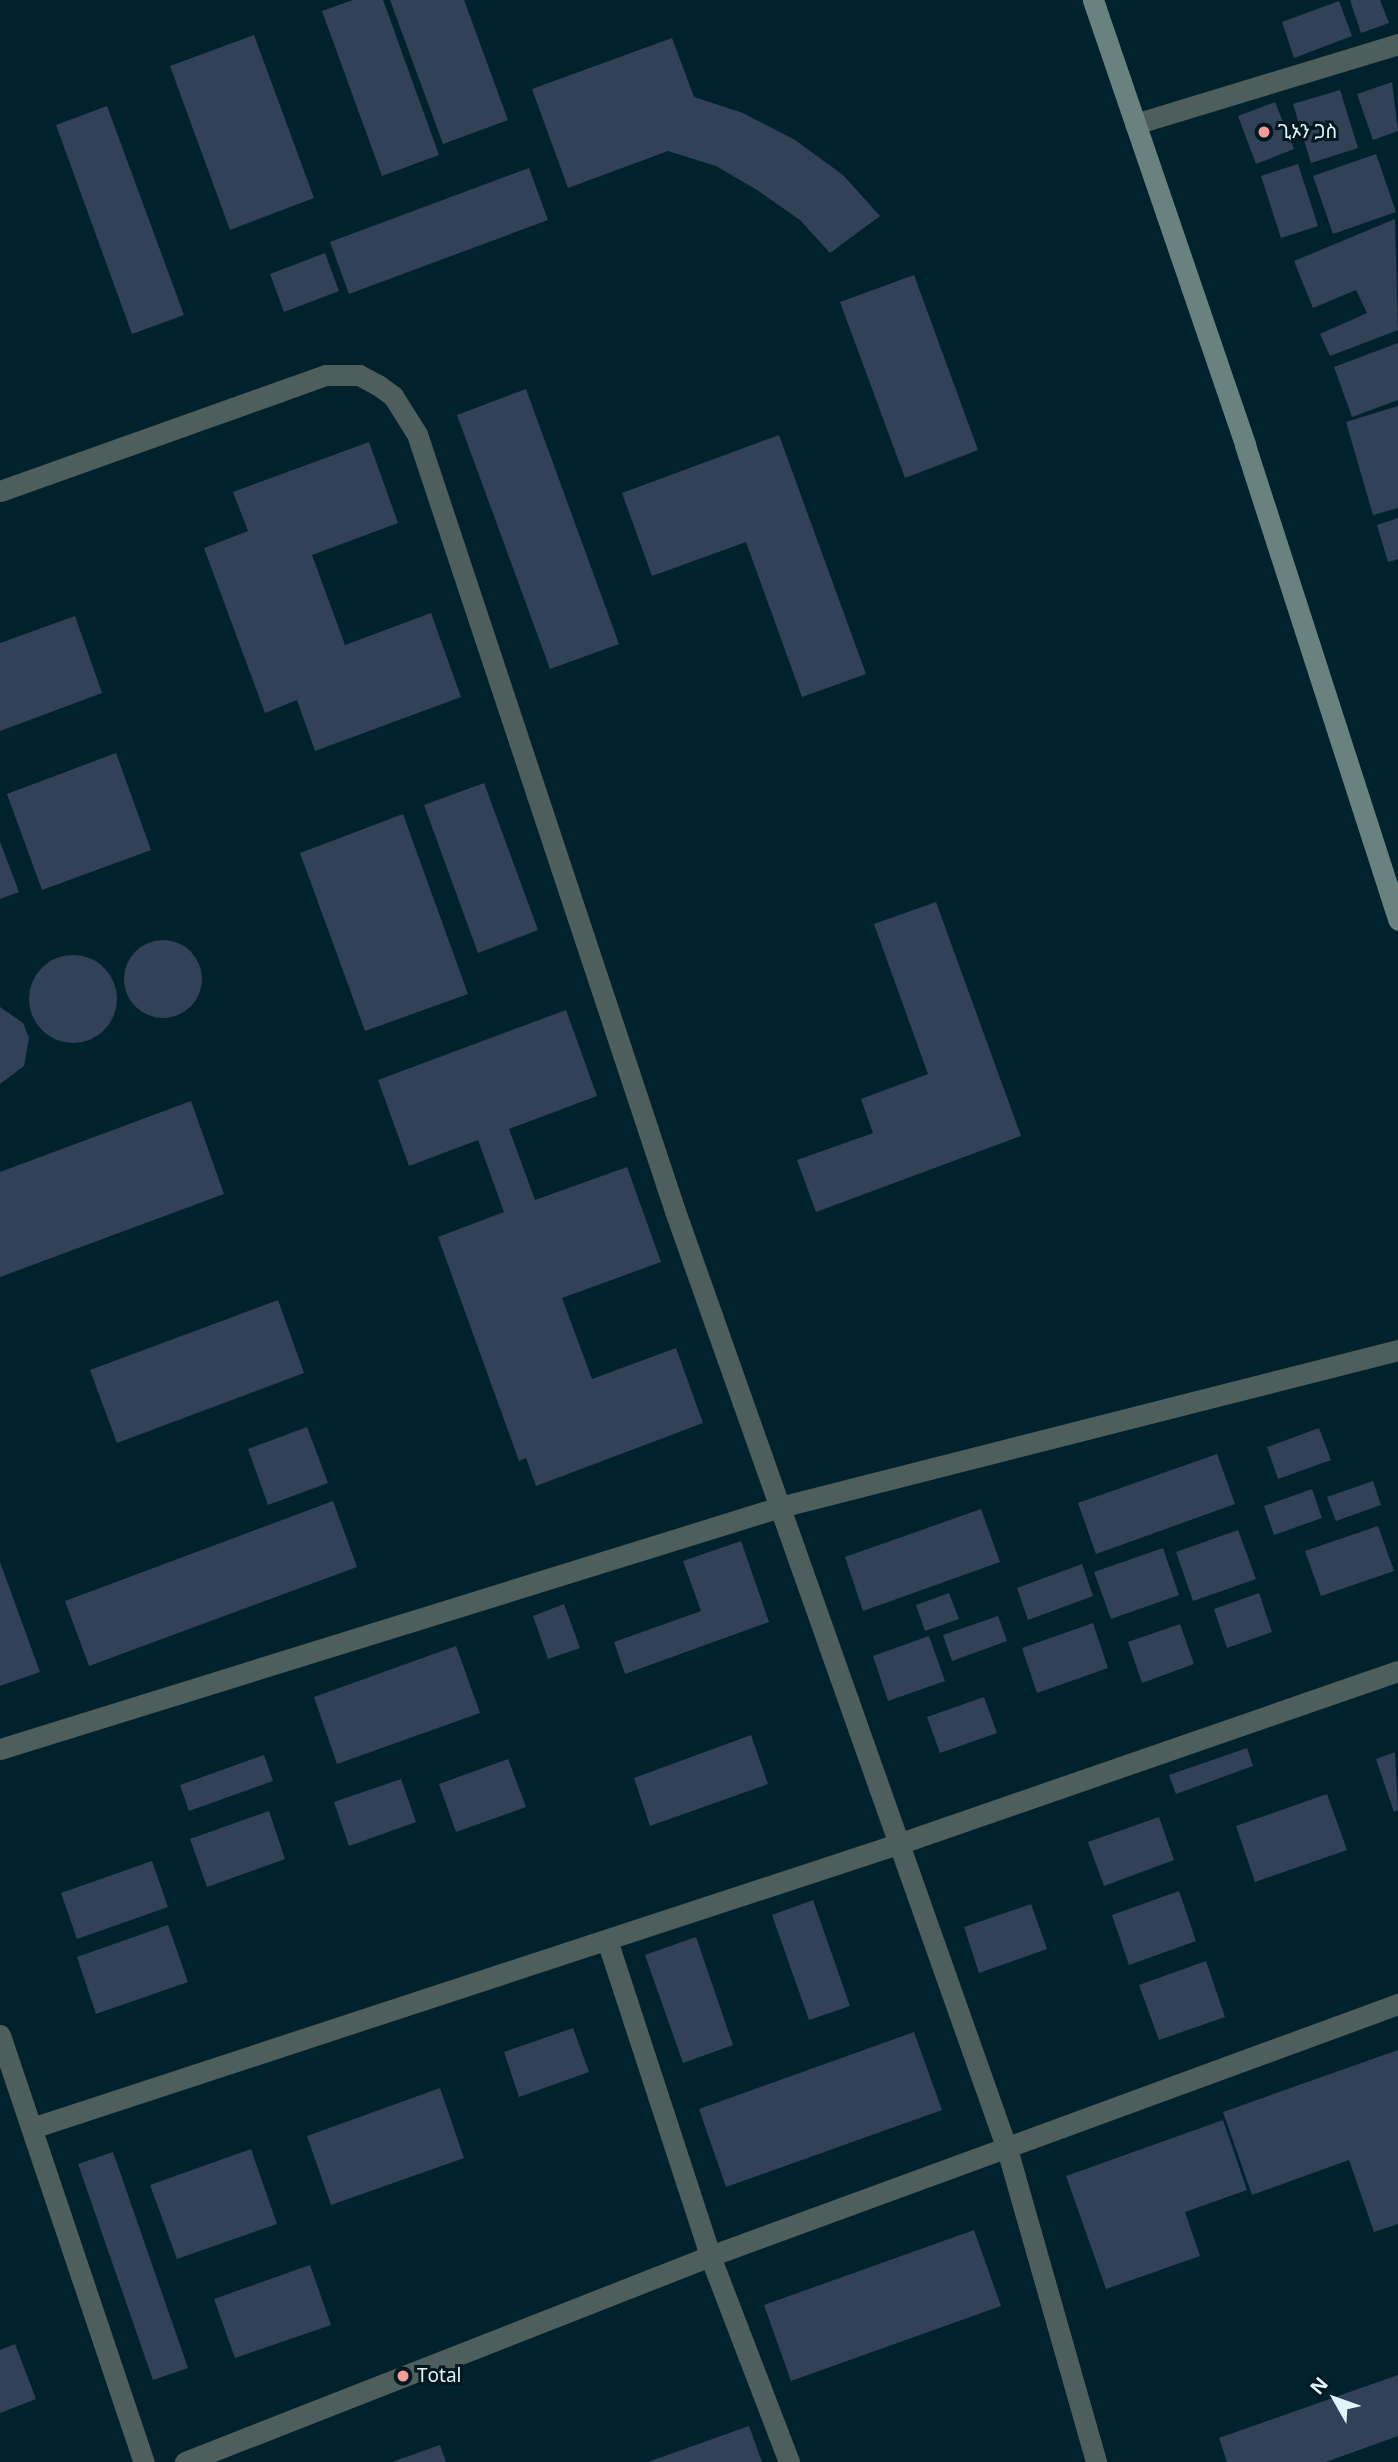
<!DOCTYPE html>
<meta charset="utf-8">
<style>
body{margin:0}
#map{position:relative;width:1398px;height:2462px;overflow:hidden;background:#00222c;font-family:Georgia,"Noto Sans Ethiopic",serif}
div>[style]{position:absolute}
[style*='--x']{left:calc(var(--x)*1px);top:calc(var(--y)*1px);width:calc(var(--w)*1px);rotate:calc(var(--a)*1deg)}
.building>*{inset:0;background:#314258}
.round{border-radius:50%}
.street>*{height:21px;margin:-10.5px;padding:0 10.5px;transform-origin:10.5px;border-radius:10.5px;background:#4e5e5c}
.secondary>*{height:21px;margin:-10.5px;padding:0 10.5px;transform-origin:10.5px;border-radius:10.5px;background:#698280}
.dots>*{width:19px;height:19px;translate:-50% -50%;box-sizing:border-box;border:4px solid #011820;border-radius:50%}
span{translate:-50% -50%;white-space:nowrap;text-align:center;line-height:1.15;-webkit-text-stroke:6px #011820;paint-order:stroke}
.poi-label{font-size:19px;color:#e1f4fa}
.left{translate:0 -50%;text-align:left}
.north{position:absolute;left:1300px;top:2364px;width:70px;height:70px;-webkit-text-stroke:5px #011820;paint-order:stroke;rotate:310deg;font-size:19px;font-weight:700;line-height:28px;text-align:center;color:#e1f4fa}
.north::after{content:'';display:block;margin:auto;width:24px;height:32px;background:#e1f4fa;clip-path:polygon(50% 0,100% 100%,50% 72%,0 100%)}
</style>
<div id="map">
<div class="building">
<div style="clip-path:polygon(353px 0,383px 0,439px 155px,382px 176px,322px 11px)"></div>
<div style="clip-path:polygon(390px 0,464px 0,508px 120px,443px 144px)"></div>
<div style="clip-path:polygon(1350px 0,1380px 0,1389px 23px,1361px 33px)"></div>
<div style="clip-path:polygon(1339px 1px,1352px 36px,1294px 58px,1282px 22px)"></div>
<div style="clip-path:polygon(254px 35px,314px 198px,230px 230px,170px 66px)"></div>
<div style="clip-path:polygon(672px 38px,694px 97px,743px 113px,795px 140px,843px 175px,880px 216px,830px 253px,800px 220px,757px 190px,716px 166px,668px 151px,568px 188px,532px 89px)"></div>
<div style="clip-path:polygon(1392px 82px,1398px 131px,1373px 140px,1357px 94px)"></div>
<div style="clip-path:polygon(1340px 90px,1358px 148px,1311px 163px,1293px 104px)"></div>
<div style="clip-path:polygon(1275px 102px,1294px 149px,1256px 164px,1238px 116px)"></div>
<div style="clip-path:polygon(107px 106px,184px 315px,132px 334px,56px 125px)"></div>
<div style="clip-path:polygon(1376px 154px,1396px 212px,1333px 234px,1313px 176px)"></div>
<div style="clip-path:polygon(1298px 164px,1318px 226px,1281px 238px,1261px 176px)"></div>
<div style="clip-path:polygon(529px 168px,548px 220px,349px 294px,330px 242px)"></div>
<div style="clip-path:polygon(1395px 219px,1398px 330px,1330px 356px,1320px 334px,1367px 313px,1356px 290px,1313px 308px,1294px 261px)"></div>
<div style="clip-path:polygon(325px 253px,339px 291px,284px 312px,270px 274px)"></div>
<div style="clip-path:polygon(914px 275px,978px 450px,905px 478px,840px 302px)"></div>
<div style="clip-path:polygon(1398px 343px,1398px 400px,1352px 417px,1334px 367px)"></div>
<div style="clip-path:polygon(526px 389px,619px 644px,550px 669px,457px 415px)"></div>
<div style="clip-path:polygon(1398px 406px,1398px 508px,1373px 515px,1346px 422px)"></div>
<div style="clip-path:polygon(779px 435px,866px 674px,802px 697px,746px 542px,652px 576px,622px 493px)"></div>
<div style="clip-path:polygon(369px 442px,398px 523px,312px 555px,345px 645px,431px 613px,461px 697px,315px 751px,297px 700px,265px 713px,204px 548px,248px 531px,233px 492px)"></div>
<div style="clip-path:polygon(1398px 518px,1398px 559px,1388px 562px,1377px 525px)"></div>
<div style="clip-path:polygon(75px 616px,102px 693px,0 731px,0 643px)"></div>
<div style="clip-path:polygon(116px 753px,151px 850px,42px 890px,7px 794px)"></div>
<div style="clip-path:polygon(484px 783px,538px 930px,478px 953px,424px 805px)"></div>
<div style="clip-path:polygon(403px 814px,468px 994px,365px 1031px,300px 853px)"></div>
<div style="clip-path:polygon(0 842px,19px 892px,0 899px)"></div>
<div style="clip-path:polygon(936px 902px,1021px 1136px,816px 1212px,797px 1160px,873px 1133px,861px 1099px,928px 1074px,874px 924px)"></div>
<div class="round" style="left:124px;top:940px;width:78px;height:78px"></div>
<div class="round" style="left:29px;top:955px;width:88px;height:88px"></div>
<div style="clip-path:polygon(0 1007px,23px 1023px,29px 1038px,24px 1066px,0 1084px)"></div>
<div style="clip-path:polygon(566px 1010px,597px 1096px,509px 1129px,535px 1200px,627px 1167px,661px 1262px,562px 1298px,592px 1379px,676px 1348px,703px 1423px,536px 1486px,526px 1458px,519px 1461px,438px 1237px,504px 1212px,478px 1140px,409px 1166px,378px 1080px)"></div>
<div style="clip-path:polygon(191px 1101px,224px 1194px,0 1277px,0 1172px)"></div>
<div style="clip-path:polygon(278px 1300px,304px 1373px,117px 1443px,90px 1370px)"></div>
<div style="clip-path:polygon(307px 1427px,328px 1483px,268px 1505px,248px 1449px)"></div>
<div style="clip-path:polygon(1319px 1428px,1331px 1460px,1278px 1479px,1267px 1447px)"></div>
<div style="clip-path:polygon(1217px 1454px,1235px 1504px,1096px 1554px,1078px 1503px)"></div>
<div style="clip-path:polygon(1373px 1481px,1381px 1505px,1336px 1521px,1327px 1497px)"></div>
<div style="clip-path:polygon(1312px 1489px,1322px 1518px,1274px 1535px,1264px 1506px)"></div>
<div style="clip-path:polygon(333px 1501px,357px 1567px,89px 1666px,65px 1601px)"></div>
<div style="clip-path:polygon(981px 1509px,1000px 1562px,863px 1611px,845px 1557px)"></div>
<div style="clip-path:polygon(1378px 1526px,1394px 1571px,1321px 1596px,1305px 1551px)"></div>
<div style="clip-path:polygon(1238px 1530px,1256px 1579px,1193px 1601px,1176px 1552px)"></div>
<div style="clip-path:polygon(741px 1541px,769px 1622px,625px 1674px,614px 1642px,701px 1611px,683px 1561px)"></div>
<div style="clip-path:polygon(1163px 1548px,1179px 1595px,1111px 1619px,1094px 1572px)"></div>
<div style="clip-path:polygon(0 1562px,40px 1672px,0 1686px)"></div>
<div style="clip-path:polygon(1082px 1564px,1093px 1596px,1028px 1620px,1017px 1588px)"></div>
<div style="clip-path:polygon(949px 1593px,959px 1619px,925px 1631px,916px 1605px)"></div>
<div style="clip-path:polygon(1259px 1593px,1272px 1632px,1227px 1648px,1214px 1609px)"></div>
<div style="clip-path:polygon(564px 1604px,580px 1648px,548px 1659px,533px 1616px)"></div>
<div style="clip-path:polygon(998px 1616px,1007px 1641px,952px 1661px,943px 1635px)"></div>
<div style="clip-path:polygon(1093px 1623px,1108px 1668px,1037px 1693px,1022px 1648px)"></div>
<div style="clip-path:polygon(1180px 1624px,1194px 1664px,1142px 1683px,1128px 1642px)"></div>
<div style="clip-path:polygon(929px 1636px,945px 1681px,888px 1701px,873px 1656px)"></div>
<div style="clip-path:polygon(456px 1646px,480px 1713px,337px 1764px,314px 1697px)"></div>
<div style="clip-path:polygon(984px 1697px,997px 1733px,940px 1753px,927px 1717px)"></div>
<div style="clip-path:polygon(751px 1735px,768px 1784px,650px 1826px,634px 1778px)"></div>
<div style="clip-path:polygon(1247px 1748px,1253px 1766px,1176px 1794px,1169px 1775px)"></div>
<div style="clip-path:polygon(1395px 1752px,1398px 1810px,1394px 1812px,1376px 1759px)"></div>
<div style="clip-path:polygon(264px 1755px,273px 1781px,189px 1811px,180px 1785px)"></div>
<div style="clip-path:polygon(508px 1759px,526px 1807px,456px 1832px,439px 1784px)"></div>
<div style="clip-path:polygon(401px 1779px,416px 1822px,349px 1846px,334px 1802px)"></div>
<div style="clip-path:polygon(1327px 1794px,1347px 1850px,1255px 1882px,1236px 1826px)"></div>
<div style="clip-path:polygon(269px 1811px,285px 1859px,207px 1887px,190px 1839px)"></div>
<div style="clip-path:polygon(1159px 1817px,1174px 1860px,1104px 1886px,1088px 1842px)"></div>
<div style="clip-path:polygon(152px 1861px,168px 1907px,77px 1939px,61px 1893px)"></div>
<div style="clip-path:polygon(1179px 1891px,1196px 1941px,1129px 1965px,1112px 1915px)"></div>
<div style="clip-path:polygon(813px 1900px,850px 2006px,809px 2020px,772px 1915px)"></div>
<div style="clip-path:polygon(1031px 1904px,1047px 1949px,979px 1973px,964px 1927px)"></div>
<div style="clip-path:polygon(168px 1925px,188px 1982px,96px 2014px,77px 1957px)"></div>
<div style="clip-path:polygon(696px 1937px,733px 2045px,683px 2063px,645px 1955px)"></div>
<div style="clip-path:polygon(1206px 1961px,1225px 2017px,1159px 2040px,1139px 1985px)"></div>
<div style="clip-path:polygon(573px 2028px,589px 2072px,519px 2097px,504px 2052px)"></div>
<div style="clip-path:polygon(914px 2032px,942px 2110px,726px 2187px,699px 2109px)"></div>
<div style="clip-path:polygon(1398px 2050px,1398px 2224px,1374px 2232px,1349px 2160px,1252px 2195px,1223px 2112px)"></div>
<div style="clip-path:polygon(440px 2088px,464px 2158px,331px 2205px,307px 2136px)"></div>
<div style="clip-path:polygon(1223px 2120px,1247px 2190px,1185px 2212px,1200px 2256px,1106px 2289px,1066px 2176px)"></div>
<div style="clip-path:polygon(251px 2149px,277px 2224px,177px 2259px,150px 2185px)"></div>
<div style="clip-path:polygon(113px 2152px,188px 2368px,153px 2380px,78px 2164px)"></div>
<div style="clip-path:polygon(974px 2230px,1001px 2306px,791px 2381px,764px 2305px)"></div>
<div style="clip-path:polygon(310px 2265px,331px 2325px,235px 2358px,214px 2299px)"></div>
<div style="clip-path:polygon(15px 2344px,36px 2399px,0 2413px,0 2350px)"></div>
<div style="clip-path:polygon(1398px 2375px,1398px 2436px,1326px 2462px,1227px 2462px,1219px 2438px)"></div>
<div style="clip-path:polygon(749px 2426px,762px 2462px,648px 2462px)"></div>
<div style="clip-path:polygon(440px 2445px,446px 2462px,392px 2462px)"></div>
</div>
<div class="street">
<div style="--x:1135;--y:124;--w:275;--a:-16.9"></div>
<div style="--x:0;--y:491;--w:346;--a:-19.6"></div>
<div style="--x:326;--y:375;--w:33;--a:0"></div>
<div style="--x:359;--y:375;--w:21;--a:28"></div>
<div style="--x:378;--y:385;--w:19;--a:36"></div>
<div style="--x:393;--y:396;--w:45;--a:57.7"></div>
<div style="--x:417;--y:434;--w:819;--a:71.63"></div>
<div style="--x:675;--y:1211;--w:995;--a:70.51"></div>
<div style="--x:1007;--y:2149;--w:325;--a:74.1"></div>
<div style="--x:0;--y:1749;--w:817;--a:-17.24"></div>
<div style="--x:780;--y:1507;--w:638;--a:-14.25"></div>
<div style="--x:607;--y:1940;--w:332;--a:71.9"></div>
<div style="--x:710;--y:2256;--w:221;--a:69"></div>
<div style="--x:0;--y:2035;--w:451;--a:71.4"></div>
<div style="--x:32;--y:2128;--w:911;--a:-18.16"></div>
<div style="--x:898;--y:1844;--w:529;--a:-19.09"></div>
<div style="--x:185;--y:2462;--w:564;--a:-21.42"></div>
<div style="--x:710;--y:2256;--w:733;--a:-20.12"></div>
</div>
<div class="secondary">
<div style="--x:1093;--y:0;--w:470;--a:71.1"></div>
<div style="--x:1245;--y:445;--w:499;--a:72.1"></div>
</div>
<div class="dots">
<div style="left:1264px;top:132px;background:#f59b98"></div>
<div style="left:403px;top:2376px;background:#f59b98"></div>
</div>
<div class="poi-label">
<span class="left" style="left:1278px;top:132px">ጊኦን ጋስ</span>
<span class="left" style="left:417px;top:2376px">Total</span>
</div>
<div class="north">N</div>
</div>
